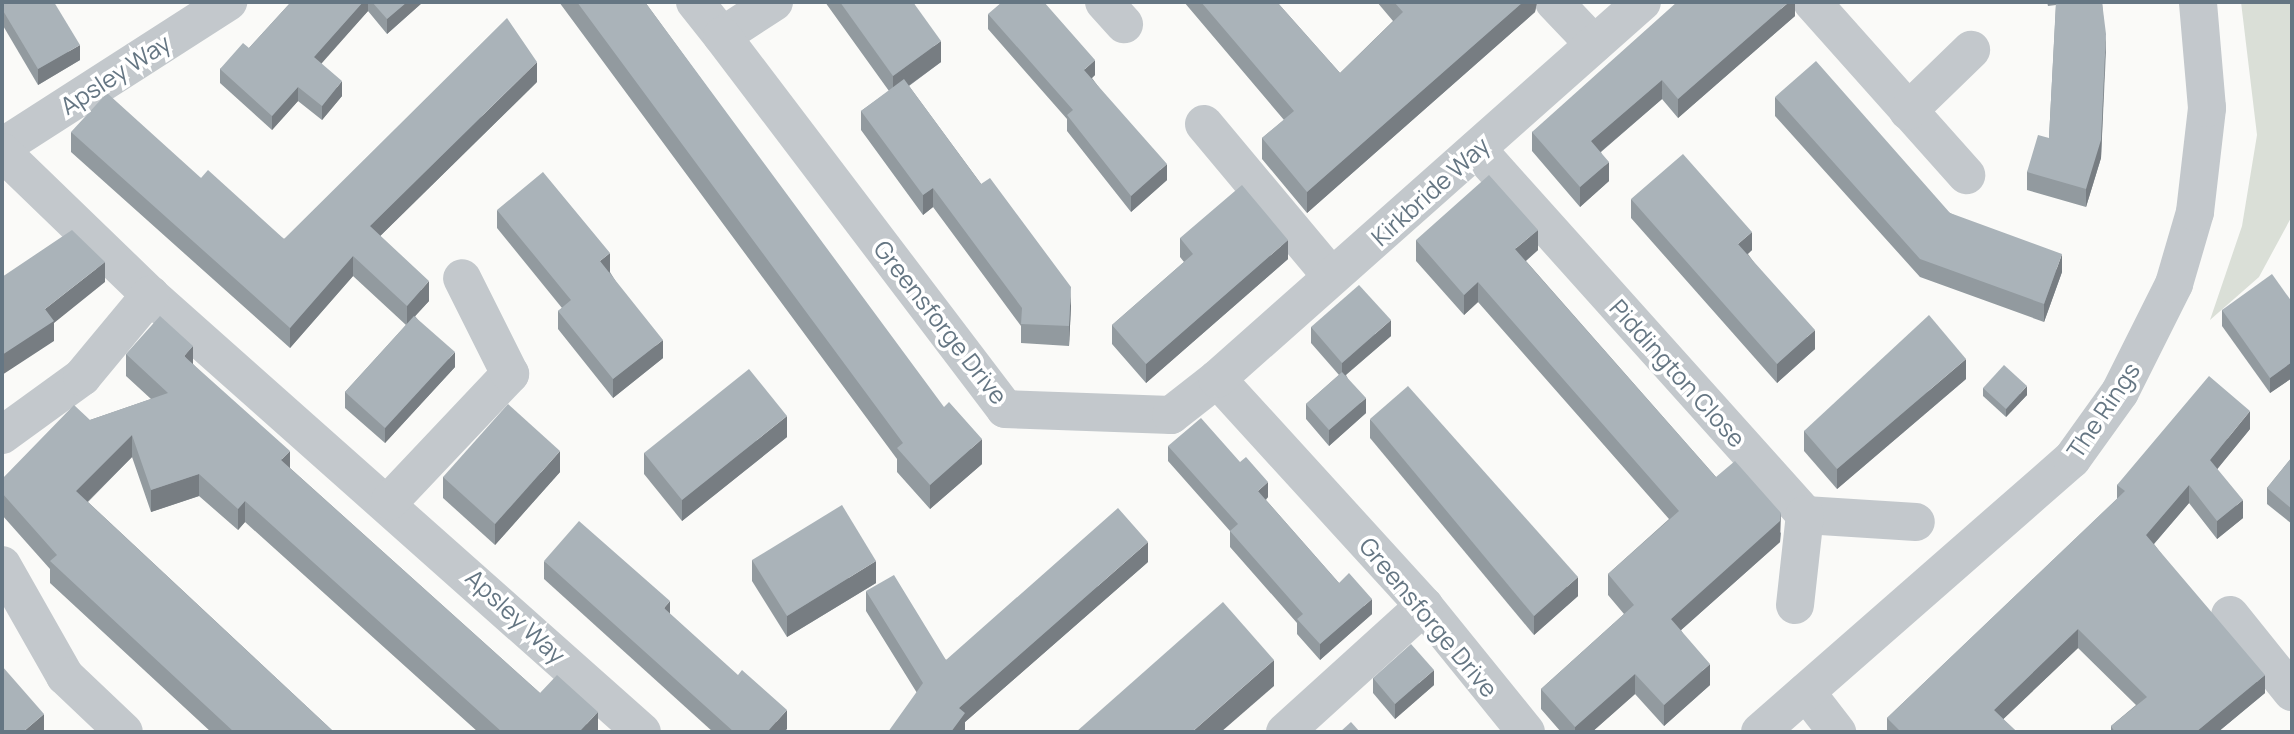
<!DOCTYPE html>
<style>
body{margin:0}
#map{position:relative;width:2294px;height:734px;overflow:hidden;background:#fafaf8;font-family:Manrope,sans-serif}
div>[style]{position:absolute}
[style*='--x']{left:calc(var(--x)*1px);top:calc(var(--y)*1px);width:calc(var(--w)*1px);rotate:calc(var(--a)*1deg)}
.green>*{inset:0;background:#dadfd7}
.minor>*{height:38px;margin:-19px;padding:0 19px;transform-origin:19px;border-radius:19px;background:#c3c8cc}
.wall>*{inset:0;background:#929a9f}
.shaded-wall>*{inset:0;background:#777d82}
.building>*{inset:0;background:#aab3b9}
span{translate:-50% -50%;white-space:nowrap;text-align:center;line-height:1.15;-webkit-text-stroke:7px #fff;paint-order:stroke}
.street-label{font-size:24px;color:#657683}
.frame{position:absolute;inset:0;border:4px solid #657683;pointer-events:none}
</style>
<div id="map">
<div class="green">
<div style="clip-path:polygon(2241px 2px,2292px 2px,2292px 216px,2259px 277px,2210px 320px,2242px 226px,2257px 135px)"></div>
</div>
<div class="minor">
<div style="--x:695;--y:2;--w:43;--a:51.5"></div>
<div style="--x:774;--y:2;--w:62;--a:146.8"></div>
<div style="--x:722;--y:36;--w:468;--a:52.8"></div>
<div style="--x:1005;--y:409;--w:166;--a:2.1"></div>
<div style="--x:1171;--y:415;--w:58;--a:-38"></div>
<div style="--x:1217;--y:379;--w:307;--a:47.6"></div>
<div style="--x:1424;--y:606;--w:162;--a:51"></div>
<div style="--x:1104;--y:2;--w:30;--a:48"></div>
<div style="--x:1554;--y:2;--w:58;--a:46.4"></div>
<div style="--x:1812;--y:2;--w:232;--a:48.3"></div>
<div style="--x:1908;--y:111;--w:88;--a:-44.1"></div>
<div style="--x:1204;--y:124;--w:199;--a:50.1"></div>
<div style="--x:2;--y:147;--w:269;--a:-32.7"></div>
<div style="--x:1477;--y:149;--w:491;--a:48.1"></div>
<div style="--x:1805;--y:515;--w:111;--a:3.6"></div>
<div style="--x:2;--y:152;--w:206;--a:44"></div>
<div style="--x:150;--y:295;--w:658;--a:41.61"></div>
<div style="--x:1217;--y:379;--w:568;--a:-41.57"></div>
<div style="--x:2;--y:435;--w:99;--a:-35.9"></div>
<div style="--x:82;--y:377;--w:107;--a:-50.3"></div>
<div style="--x:390;--y:501;--w:175;--a:-46.6"></div>
<div style="--x:510;--y:374;--w:107;--a:-116.6"></div>
<div style="--x:2;--y:565;--w:128;--a:60.4"></div>
<div style="--x:65;--y:676;--w:81;--a:43.5"></div>
<div style="--x:1795;--y:605;--w:91;--a:-83.7"></div>
<div style="--x:2230;--y:615;--w:99;--a:51.2"></div>
<div style="--x:1806;--y:692;--w:51;--a:52.2"></div>
<div style="--x:1285;--y:732;--w:188;--a:-42.2"></div>
<div style="--x:1760;--y:732;--w:415;--a:-41.2"></div>
<div style="--x:2072;--y:459;--w:82;--a:-54.4"></div>
<div style="--x:2120;--y:392;--w:121;--a:-63.4"></div>
<div style="--x:2174;--y:284;--w:75;--a:-73.7"></div>
<div style="--x:2195;--y:212;--w:105;--a:-83.4"></div>
<div style="--x:2207;--y:108;--w:106;--a:-94.9"></div>
</div>
<div class="wall">
<div style="clip-path:polygon(2px 2px,80px 60px,38px 85px,2px 24px)"></div>
<div style="clip-path:polygon(291px 2px,423px 2px,387px 34px,368px 11px,321px 63px,342px 96px,322px 120px,298px 101px,272px 130px,220px 83px,220px 69px,249px 48px)"></div>
<div style="clip-path:polygon(559px 2px,645px 2px,982px 464px,930px 509px,897px 472px,897px 459px)"></div>
<div style="clip-path:polygon(825px 2px,913px 2px,941px 62px,909px 86px,1071px 306px,1069px 346px,1021px 343px,1021px 326px,933px 207px,923px 215px,861px 130px,861px 111px,889px 91px)"></div>
<div style="clip-path:polygon(1184px 2px,1277px 2px,1340px 73px,1393px 21px,1377px 2px,1537px 2px,1535px 12px,1307px 213px,1262px 159px,1262px 138px,1284px 120px)"></div>
<div style="clip-path:polygon(1795px 2px,1795px 16px,1678px 118px,1662px 99px,1601px 152px,1609px 181px,1580px 207px,1532px 151px,1532px 132px)"></div>
<div style="clip-path:polygon(2047px 2px,2102px 2px,2106px 52px,2101px 158px,2086px 207px,2027px 190px,2027px 172px,2049px 138px,2056px 5px,2048px 6px)"></div>
<div style="clip-path:polygon(988px 14px,1095px 75px,1092px 78px,1167px 180px,1131px 212px,1067px 131px,1067px 119px,988px 29px)"></div>
<div style="clip-path:polygon(537px 82px,380px 236px,429px 301px,415px 316px,455px 367px,385px 443px,345px 408px,345px 392px,406px 325px,353px 276px,290px 348px,71px 152px,71px 132px,201px 178px,284px 239px)"></div>
<div style="clip-path:polygon(1775px 97px,1950px 213px,2062px 272px,2044px 322px,1920px 277px,1775px 116px)"></div>
<div style="clip-path:polygon(1631px 199px,1752px 250px,1748px 254px,1815px 349px,1777px 383px,1631px 218px)"></div>
<div style="clip-path:polygon(497px 210px,610px 272px,663px 358px,613px 398px,558px 329px,558px 311px,562px 308px,497px 228px)"></div>
<div style="clip-path:polygon(1180px 238px,1288px 259px,1146px 383px,1112px 344px,1112px 325px,1184px 262px,1180px 257px)"></div>
<div style="clip-path:polygon(1416px 240px,1538px 250px,1526px 261px,1716px 477px,1781px 533px,1780px 542px,1681px 630px,1710px 685px,1664px 726px,1635px 694px,1592px 732px,1561px 732px,1541px 709px,1541px 689px,1624px 614px,1608px 595px,1608px 574px,1669px 519px,1478px 302px,1464px 315px,1416px 261px)"></div>
<div style="clip-path:polygon(2292px 302px,2292px 378px,2270px 393px,2222px 326px,2222px 310px)"></div>
<div style="clip-path:polygon(1311px 327px,1391px 336px,1346px 375px,1366px 413px,1329px 446px,1306px 419px,1306px 404px,1339px 375px,1311px 343px)"></div>
<div style="clip-path:polygon(126px 354px,193px 364px,290px 468px,540px 693px,598px 732px,478px 732px,245px 522px,238px 530px,199px 496px,151px 512px,132px 457px,88px 502px,334px 732px,211px 732px,50px 583px,50px 569px,2px 515px,2px 479px,90px 420px,151px 399px,126px 376px)"></div>
<div style="clip-path:polygon(1966px 379px,1837px 489px,1804px 451px,1804px 431px)"></div>
<div style="clip-path:polygon(1983px 388px,2027px 395px,2006px 417px,1983px 396px)"></div>
<div style="clip-path:polygon(1370px 419px,1578px 596px,1534px 635px,1370px 438px)"></div>
<div style="clip-path:polygon(2250px 429px,2217px 469px,2243px 518px,2217px 539px,2189px 503px,2154px 544px,2265px 693px,2218px 732px,2111px 732px,2111px 726px,2136px 705px,2078px 648px,2003px 719px,2017px 732px,1887px 732px,1887px 718px,2117px 499px,2117px 485px)"></div>
<div style="clip-path:polygon(787px 437px,682px 521px,644px 474px,644px 453px)"></div>
<div style="clip-path:polygon(1168px 446px,1268px 497px,1266px 500px,1339px 583px,1372px 614px,1320px 660px,1297px 634px,1297px 623px,1230px 547px,1230px 531px,1168px 461px)"></div>
<div style="clip-path:polygon(2292px 457px,2292px 524px,2267px 504px,2267px 488px)"></div>
<div style="clip-path:polygon(560px 472px,495px 545px,443px 498px,443px 477px)"></div>
<div style="clip-path:polygon(752px 560px,876px 583px,787px 637px,752px 581px)"></div>
<div style="clip-path:polygon(544px 561px,787px 729px,783px 732px,713px 732px,544px 579px)"></div>
<div style="clip-path:polygon(1148px 562px,965px 722px,965px 732px,917px 693px,866px 611px,866px 591px,946px 660px)"></div>
<div style="clip-path:polygon(1373px 678px,1434px 685px,1395px 719px,1373px 693px)"></div>
</div>
<div class="shaded-wall">
<div style="clip-path:polygon(363px 2px,368px 2px,368px 11px,314px 72px,314px 57px)"></div>
<div style="clip-path:polygon(407px 2px,423px 2px,387px 34px,387px 19px)"></div>
<div style="clip-path:polygon(1523px 2px,1537px 2px,1535px 12px,1307px 213px,1307px 192px)"></div>
<div style="clip-path:polygon(1789px 2px,1795px 2px,1795px 16px,1678px 118px,1678px 99px)"></div>
<div style="clip-path:polygon(2106px 34px,2101px 158px,2086px 207px,2086px 189px)"></div>
<div style="clip-path:polygon(941px 41px,941px 62px,893px 97px,893px 76px)"></div>
<div style="clip-path:polygon(80px 45px,80px 60px,38px 85px,38px 69px)"></div>
<div style="clip-path:polygon(1095px 60px,1095px 75px,1084px 85px,1084px 70px)"></div>
<div style="clip-path:polygon(537px 62px,537px 82px,370px 246px,370px 226px)"></div>
<div style="clip-path:polygon(1662px 80px,1662px 99px,1591px 160px,1591px 141px)"></div>
<div style="clip-path:polygon(342px 81px,342px 96px,322px 120px,322px 106px)"></div>
<div style="clip-path:polygon(298px 87px,298px 101px,272px 130px,272px 116px)"></div>
<div style="clip-path:polygon(1609px 162px,1609px 181px,1580px 207px,1580px 187px)"></div>
<div style="clip-path:polygon(1167px 164px,1167px 180px,1131px 212px,1131px 196px)"></div>
<div style="clip-path:polygon(933px 188px,933px 207px,923px 215px,923px 195px)"></div>
<div style="clip-path:polygon(1538px 230px,1538px 250px,1515px 270px,1515px 249px)"></div>
<div style="clip-path:polygon(1752px 232px,1752px 250px,1738px 262px,1738px 244px)"></div>
<div style="clip-path:polygon(1288px 240px,1288px 259px,1146px 383px,1146px 364px)"></div>
<div style="clip-path:polygon(610px 253px,610px 272px,600px 280px,600px 261px)"></div>
<div style="clip-path:polygon(2062px 254px,2062px 272px,2044px 322px,2044px 304px)"></div>
<div style="clip-path:polygon(353px 256px,353px 276px,290px 348px,290px 328px)"></div>
<div style="clip-path:polygon(105px 262px,105px 282px,54px 323px,54px 341px,2px 375px,2px 355px,45px 309px)"></div>
<div style="clip-path:polygon(429px 281px,429px 301px,407px 325px,407px 306px)"></div>
<div style="clip-path:polygon(1478px 282px,1478px 302px,1464px 315px,1464px 295px)"></div>
<div style="clip-path:polygon(1071px 287px,1071px 306px,1069px 346px,1069px 326px)"></div>
<div style="clip-path:polygon(1391px 320px,1391px 336px,1342px 378px,1342px 363px)"></div>
<div style="clip-path:polygon(1815px 330px,1815px 349px,1777px 383px,1777px 364px)"></div>
<div style="clip-path:polygon(663px 340px,663px 358px,613px 398px,613px 379px)"></div>
<div style="clip-path:polygon(193px 346px,193px 367px,184px 356px)"></div>
<div style="clip-path:polygon(455px 352px,455px 367px,385px 443px,385px 428px)"></div>
<div style="clip-path:polygon(1966px 359px,1966px 379px,1837px 489px,1837px 469px)"></div>
<div style="clip-path:polygon(2292px 362px,2292px 378px,2270px 393px,2270px 378px)"></div>
<div style="clip-path:polygon(2027px 386px,2027px 395px,2006px 417px,2006px 409px)"></div>
<div style="clip-path:polygon(1366px 398px,1366px 413px,1329px 446px,1329px 430px)"></div>
<div style="clip-path:polygon(2250px 411px,2250px 429px,2210px 478px,2210px 460px)"></div>
<div style="clip-path:polygon(787px 416px,787px 437px,682px 521px,682px 500px)"></div>
<div style="clip-path:polygon(132px 435px,132px 457px,76px 513px,76px 491px)"></div>
<div style="clip-path:polygon(982px 439px,982px 464px,930px 509px,930px 485px)"></div>
<div style="clip-path:polygon(290px 451px,290px 472px,281px 460px)"></div>
<div style="clip-path:polygon(560px 451px,560px 472px,495px 545px,495px 524px)"></div>
<div style="clip-path:polygon(199px 474px,199px 496px,151px 512px,151px 490px)"></div>
<div style="clip-path:polygon(1268px 482px,1268px 497px,1258px 506px,1258px 491px)"></div>
<div style="clip-path:polygon(2189px 485px,2189px 503px,2146px 553px,2146px 535px)"></div>
<div style="clip-path:polygon(2243px 500px,2243px 518px,2217px 539px,2217px 521px)"></div>
<div style="clip-path:polygon(245px 501px,245px 522px,238px 530px,238px 509px)"></div>
<div style="clip-path:polygon(1781px 513px,1780px 542px,1671px 639px,1671px 619px)"></div>
<div style="clip-path:polygon(1148px 542px,1148px 562px,965px 722px,965px 732px,951px 732px,959px 708px)"></div>
<div style="clip-path:polygon(876px 561px,876px 583px,787px 637px,787px 616px)"></div>
<div style="clip-path:polygon(1578px 577px,1578px 596px,1534px 635px,1534px 616px)"></div>
<div style="clip-path:polygon(1372px 599px,1372px 614px,1320px 660px,1320px 644px)"></div>
<div style="clip-path:polygon(670px 601px,670px 620px,664px 608px)"></div>
<div style="clip-path:polygon(2078px 629px,2078px 648px,1994px 728px,1994px 710px)"></div>
<div style="clip-path:polygon(1274px 660px,1274px 686px,1221px 732px,1192px 732px)"></div>
<div style="clip-path:polygon(1710px 664px,1710px 685px,1664px 726px,1664px 705px)"></div>
<div style="clip-path:polygon(1434px 670px,1434px 685px,1395px 719px,1395px 704px)"></div>
<div style="clip-path:polygon(1635px 674px,1635px 694px,1592px 732px,1575px 732px,1575px 727px)"></div>
<div style="clip-path:polygon(2265px 675px,2265px 693px,2218px 732px,2196px 732px)"></div>
<div style="clip-path:polygon(787px 710px,787px 729px,783px 732px,767px 732px)"></div>
<div style="clip-path:polygon(598px 712px,598px 732px,579px 732px)"></div>
<div style="clip-path:polygon(44px 714px,44px 732px,23px 732px)"></div>
</div>
<div class="building">
<div style="clip-path:polygon(2px 2px,54px 2px,80px 45px,38px 69px,2px 9px)"></div>
<div style="clip-path:polygon(291px 2px,363px 2px,314px 57px,342px 81px,322px 106px,298px 87px,272px 116px,220px 69px,243px 43px,249px 48px)"></div>
<div style="clip-path:polygon(372px 2px,407px 2px,387px 19px)"></div>
<div style="clip-path:polygon(577px 2px,645px 2px,944px 407px,949px 402px,982px 439px,930px 485px,897px 448px,903px 443px)"></div>
<div style="clip-path:polygon(840px 2px,913px 2px,941px 41px,893px 76px)"></div>
<div style="clip-path:polygon(1002px 2px,1044px 2px,1095px 60px,1084px 70px,1167px 164px,1131px 196px,1067px 115px,1073px 110px,988px 14px)"></div>
<div style="clip-path:polygon(1201px 2px,1277px 2px,1340px 73px,1403px 12px,1394px 2px,1523px 2px,1307px 192px,1262px 138px,1294px 111px)"></div>
<div style="clip-path:polygon(1677px 2px,1789px 2px,1678px 99px,1662px 80px,1591px 141px,1609px 162px,1580px 187px,1532px 132px)"></div>
<div style="clip-path:polygon(2056px 2px,2102px 2px,2106px 34px,2101px 140px,2086px 189px,2027px 172px,2038px 135px,2049px 138px)"></div>
<div style="clip-path:polygon(507px 18px,537px 62px,370px 226px,429px 281px,407px 306px,353px 256px,290px 328px,71px 132px,107px 93px,201px 178px,208px 170px,284px 239px)"></div>
<div style="clip-path:polygon(1816px 61px,1950px 213px,2062px 254px,2044px 304px,1920px 259px,1775px 97px)"></div>
<div style="clip-path:polygon(904px 79px,981px 184px,990px 178px,1071px 287px,1069px 326px,1021px 324px,1022px 308px,933px 188px,923px 195px,861px 111px)"></div>
<div style="clip-path:polygon(1683px 154px,1752px 232px,1738px 244px,1815px 330px,1777px 364px,1631px 199px)"></div>
<div style="clip-path:polygon(543px 172px,610px 253px,600px 261px,663px 340px,613px 379px,558px 311px,571px 300px,497px 210px)"></div>
<div style="clip-path:polygon(1489px 175px,1538px 230px,1515px 249px,1716px 477px,1735px 461px,1781px 513px,1780px 521px,1671px 619px,1710px 664px,1664px 705px,1635px 674px,1575px 727px,1541px 689px,1634px 605px,1608px 574px,1679px 511px,1478px 282px,1464px 295px,1416px 240px)"></div>
<div style="clip-path:polygon(1242px 185px,1288px 240px,1146px 364px,1112px 325px,1193px 254px,1180px 238px)"></div>
<div style="clip-path:polygon(72px 230px,105px 262px,45px 309px,54px 321px,2px 355px,2px 277px)"></div>
<div style="clip-path:polygon(2272px 274px,2292px 302px,2292px 362px,2270px 378px,2222px 310px)"></div>
<div style="clip-path:polygon(1359px 285px,1391px 320px,1342px 363px,1311px 327px)"></div>
<div style="clip-path:polygon(1929px 315px,1966px 359px,1837px 469px,1804px 431px)"></div>
<div style="clip-path:polygon(160px 316px,193px 346px,184px 356px,290px 451px,281px 460px,540px 693px,557px 675px,598px 712px,579px 732px,502px 732px,245px 501px,238px 509px,199px 474px,151px 490px,132px 435px,76px 491px,334px 732px,234px 732px,50px 561px,57px 555px,2px 493px,2px 479px,74px 405px,90px 420px,168px 393px,126px 354px)"></div>
<div style="clip-path:polygon(414px 316px,455px 352px,385px 428px,345px 392px)"></div>
<div style="clip-path:polygon(2004px 365px,2027px 386px,2006px 409px,1983px 388px)"></div>
<div style="clip-path:polygon(749px 369px,787px 416px,682px 500px,644px 453px)"></div>
<div style="clip-path:polygon(1342px 372px,1366px 398px,1329px 430px,1306px 404px)"></div>
<div style="clip-path:polygon(2209px 376px,2250px 411px,2210px 460px,2243px 500px,2217px 521px,2189px 485px,2146px 535px,2265px 675px,2196px 732px,2115px 732px,2111px 726px,2147px 697px,2078px 629px,1994px 710px,2017px 732px,1901px 732px,1887px 718px,2125px 491px,2117px 485px)"></div>
<div style="clip-path:polygon(1408px 386px,1578px 577px,1534px 616px,1370px 419px)"></div>
<div style="clip-path:polygon(508px 404px,560px 451px,495px 524px,443px 477px)"></div>
<div style="clip-path:polygon(1201px 418px,1240px 462px,1246px 457px,1268px 482px,1258px 491px,1339px 583px,1349px 573px,1372px 599px,1320px 644px,1297px 619px,1303px 614px,1230px 531px,1238px 524px,1168px 446px)"></div>
<div style="clip-path:polygon(2292px 457px,2292px 509px,2267px 488px)"></div>
<div style="clip-path:polygon(842px 505px,876px 561px,787px 616px,752px 560px)"></div>
<div style="clip-path:polygon(1118px 508px,1148px 542px,959px 708px,965px 713px,951px 732px,888px 732px,923px 683px,866px 591px,894px 575px,946px 660px)"></div>
<div style="clip-path:polygon(579px 521px,670px 601px,664px 608px,738px 675px,742px 670px,787px 710px,767px 732px,734px 732px,544px 561px)"></div>
<div style="clip-path:polygon(1223px 602px,1274px 660px,1192px 732px,1076px 732px)"></div>
<div style="clip-path:polygon(1411px 644px,1434px 670px,1395px 704px,1373px 678px)"></div>
<div style="clip-path:polygon(2px 666px,44px 714px,23px 732px,2px 732px)"></div>
<div style="clip-path:polygon(1351px 722px,1360px 732px,1340px 732px)"></div>
</div>
<div class="street-label">
<span style="left:115px;top:74px;rotate:-33deg">Apsley Way</span>
<span style="left:1430px;top:191px;rotate:-42deg">Kirkbride Way</span>
<span style="left:941px;top:322px;rotate:52deg">Greensforge Drive</span>
<span style="left:1678px;top:373px;rotate:48deg">Piddington Close</span>
<span style="left:2103px;top:410px;rotate:-56deg">The Rings</span>
<span style="left:516px;top:616px;rotate:43deg">Apsley Way</span>
<span style="left:1429px;top:617px;rotate:50deg">Greensforge Drive</span>
</div>
<div class="frame"></div>
</div>
